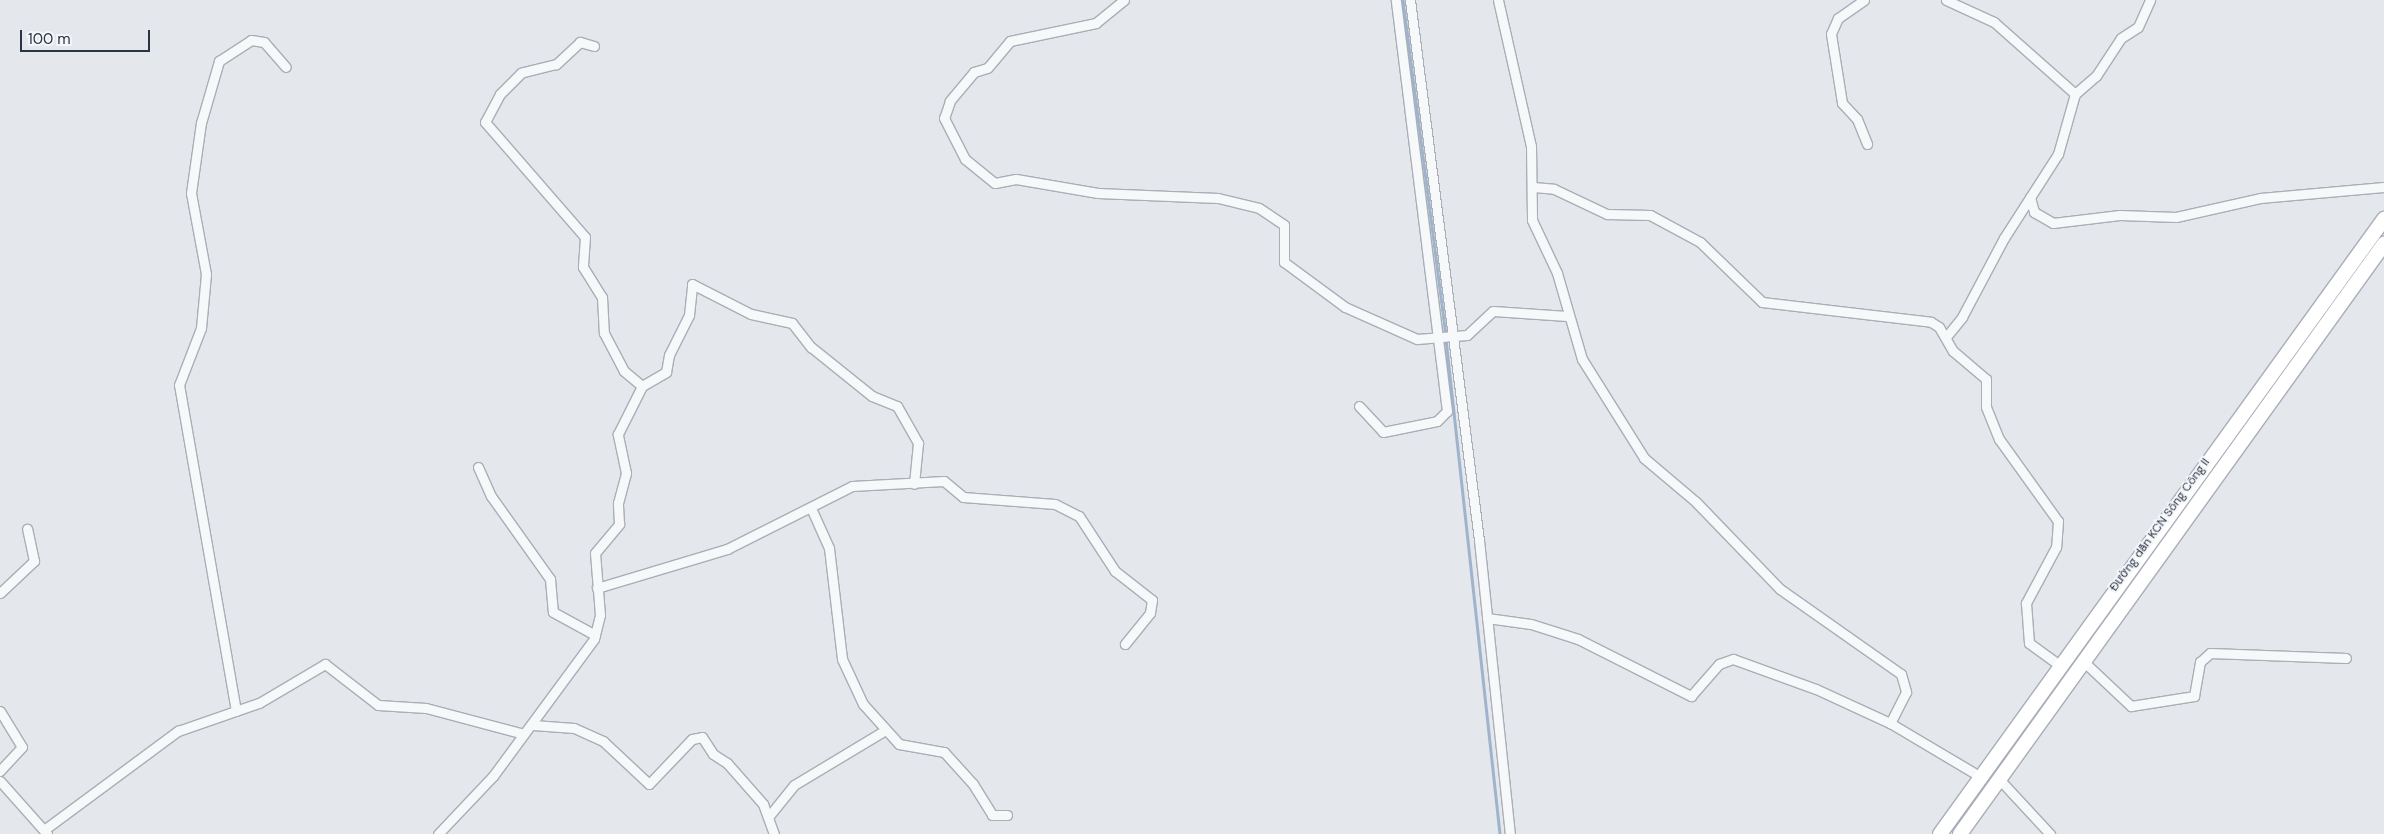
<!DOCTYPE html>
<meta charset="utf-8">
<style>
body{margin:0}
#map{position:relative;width:2384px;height:834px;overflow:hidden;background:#e4e7ec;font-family:"DM Sans",sans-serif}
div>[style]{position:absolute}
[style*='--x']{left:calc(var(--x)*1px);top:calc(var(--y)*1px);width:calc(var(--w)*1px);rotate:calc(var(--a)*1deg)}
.stream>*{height:2.5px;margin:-1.25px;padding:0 1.25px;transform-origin:1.25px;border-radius:1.25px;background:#9fb4cc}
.roads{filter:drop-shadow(1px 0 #a9aeb7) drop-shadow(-1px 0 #a9aeb7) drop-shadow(0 1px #a9aeb7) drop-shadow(0 -1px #a9aeb7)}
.street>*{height:9px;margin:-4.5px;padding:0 4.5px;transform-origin:4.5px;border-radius:4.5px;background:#f7f8fa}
.secondary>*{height:14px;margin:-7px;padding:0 7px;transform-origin:7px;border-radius:7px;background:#fff}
span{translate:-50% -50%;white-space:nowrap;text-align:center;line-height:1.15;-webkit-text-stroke:4px #f4f6f9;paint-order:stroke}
.street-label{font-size:12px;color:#2b3445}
.scale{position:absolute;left:20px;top:30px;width:130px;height:22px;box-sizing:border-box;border:2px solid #2b3445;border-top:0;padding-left:6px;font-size:15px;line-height:18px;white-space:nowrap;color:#2b3445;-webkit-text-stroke:4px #f4f6f9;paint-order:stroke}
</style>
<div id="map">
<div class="stream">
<div style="--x:1403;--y:0;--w:333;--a:82.7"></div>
<div style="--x:1445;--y:330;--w:507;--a:83.77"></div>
</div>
<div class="roads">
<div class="street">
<div style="--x:1124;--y:0;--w:36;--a:141"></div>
<div style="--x:1096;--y:23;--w:88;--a:168.2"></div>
<div style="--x:1010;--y:41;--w:35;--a:130"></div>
<div style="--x:987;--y:68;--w:14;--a:163"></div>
<div style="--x:974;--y:72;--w:38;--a:130"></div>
<div style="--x:950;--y:101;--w:18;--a:109"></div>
<div style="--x:944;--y:118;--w:46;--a:62.9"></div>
<div style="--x:965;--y:159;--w:38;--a:39"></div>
<div style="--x:995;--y:183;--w:21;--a:-11"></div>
<div style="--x:1016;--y:179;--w:83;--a:9.7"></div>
<div style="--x:1098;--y:193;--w:120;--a:2.4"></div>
<div style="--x:1218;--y:198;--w:42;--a:13.7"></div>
<div style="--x:1259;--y:208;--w:30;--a:34"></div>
<div style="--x:1284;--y:225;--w:37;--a:90"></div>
<div style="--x:1284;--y:262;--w:76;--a:36.4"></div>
<div style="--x:1345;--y:307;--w:79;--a:24"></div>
<div style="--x:1417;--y:339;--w:50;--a:-4.6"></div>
<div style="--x:1467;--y:335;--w:35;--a:-43"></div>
<div style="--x:1493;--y:311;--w:74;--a:3.9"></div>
<div style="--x:1410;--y:0;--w:544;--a:82.72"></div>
<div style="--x:1479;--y:540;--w:296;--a:84"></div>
<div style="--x:1498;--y:0;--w:150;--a:77.3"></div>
<div style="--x:1531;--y:146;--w:74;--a:89.2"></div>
<div style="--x:1532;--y:220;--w:59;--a:64.7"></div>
<div style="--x:1557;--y:273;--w:90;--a:73.8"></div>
<div style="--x:1582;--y:359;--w:117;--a:57.9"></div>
<div style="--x:1644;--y:458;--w:68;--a:40.2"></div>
<div style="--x:1696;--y:502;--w:121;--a:46"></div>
<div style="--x:1780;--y:589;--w:148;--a:35.1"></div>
<div style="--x:1901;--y:674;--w:19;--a:74"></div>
<div style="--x:1906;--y:692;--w:35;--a:117"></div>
<div style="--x:1864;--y:0;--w:32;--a:145"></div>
<div style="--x:1838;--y:18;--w:17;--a:114"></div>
<div style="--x:1831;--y:34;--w:70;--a:80.9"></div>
<div style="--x:1842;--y:103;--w:22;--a:47"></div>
<div style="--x:1857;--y:119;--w:27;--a:68"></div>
<div style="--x:1946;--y:0;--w:53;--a:24.6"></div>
<div style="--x:1994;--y:22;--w:108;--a:41.6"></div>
<div style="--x:594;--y:46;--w:15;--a:-164"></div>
<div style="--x:580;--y:42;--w:33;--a:137"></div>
<div style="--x:556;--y:64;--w:36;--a:166"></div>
<div style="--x:521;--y:73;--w:30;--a:135"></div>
<div style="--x:500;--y:94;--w:32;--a:118"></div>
<div style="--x:485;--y:122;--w:152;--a:49"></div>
<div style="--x:585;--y:237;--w:30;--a:94"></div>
<div style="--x:583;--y:267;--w:36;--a:58"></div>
<div style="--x:602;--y:297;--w:36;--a:87"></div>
<div style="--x:604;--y:333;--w:43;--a:62.2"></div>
<div style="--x:624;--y:371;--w:23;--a:40"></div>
<div style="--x:1533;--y:187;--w:21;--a:5"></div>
<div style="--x:1554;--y:189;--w:59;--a:25.3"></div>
<div style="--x:1607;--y:214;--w:43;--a:1.3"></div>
<div style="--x:1650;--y:215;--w:57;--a:28.4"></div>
<div style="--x:1700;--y:242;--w:86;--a:44.1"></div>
<div style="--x:1762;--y:302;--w:170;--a:6.7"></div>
<div style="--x:1931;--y:322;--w:9;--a:32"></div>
<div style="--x:1939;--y:327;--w:28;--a:60"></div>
<div style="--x:1953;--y:351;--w:43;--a:40.3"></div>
<div style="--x:1986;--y:379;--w:28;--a:90"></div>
<div style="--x:1986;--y:407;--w:35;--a:68"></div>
<div style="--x:1999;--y:439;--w:101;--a:54.3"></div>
<div style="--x:2058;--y:521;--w:26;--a:94"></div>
<div style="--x:2056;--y:547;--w:64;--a:118.2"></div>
<div style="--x:2026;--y:603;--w:40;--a:85.7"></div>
<div style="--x:2029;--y:643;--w:37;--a:36"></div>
<div style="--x:2030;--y:197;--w:16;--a:75"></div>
<div style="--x:2034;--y:212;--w:22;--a:30"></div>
<div style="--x:2053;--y:223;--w:67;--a:-6.8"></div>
<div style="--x:2120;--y:215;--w:56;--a:2"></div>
<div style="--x:2176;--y:217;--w:86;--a:-12.7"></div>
<div style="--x:2260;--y:198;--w:124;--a:-5.1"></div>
<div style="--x:1946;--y:337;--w:26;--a:-51"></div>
<div style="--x:1962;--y:317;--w:89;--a:-62"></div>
<div style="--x:2004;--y:238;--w:100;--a:-57.3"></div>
<div style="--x:2058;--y:154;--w:62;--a:-74.2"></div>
<div style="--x:2075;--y:94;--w:28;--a:-41"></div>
<div style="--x:2096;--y:76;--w:45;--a:-56.7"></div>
<div style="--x:2121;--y:38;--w:20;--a:-33"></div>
<div style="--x:2138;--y:27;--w:30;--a:-66"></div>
<div style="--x:642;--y:386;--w:28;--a:-30"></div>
<div style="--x:666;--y:372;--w:17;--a:-80"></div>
<div style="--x:669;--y:355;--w:45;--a:-63.4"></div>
<div style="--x:689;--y:315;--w:31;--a:-84"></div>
<div style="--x:692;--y:284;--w:66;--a:27"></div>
<div style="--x:751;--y:314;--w:42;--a:12.4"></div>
<div style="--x:792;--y:323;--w:31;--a:52"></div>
<div style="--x:811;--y:347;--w:78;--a:38.8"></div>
<div style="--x:872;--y:396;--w:27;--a:22"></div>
<div style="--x:897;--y:406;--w:43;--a:60.4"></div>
<div style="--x:918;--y:443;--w:41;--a:95.6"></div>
<div style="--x:1359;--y:406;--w:35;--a:47"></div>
<div style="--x:1383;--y:432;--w:55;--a:-11.5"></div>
<div style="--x:1437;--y:421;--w:14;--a:-45"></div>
<div style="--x:1447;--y:411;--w:414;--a:-97.1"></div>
<div style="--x:478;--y:467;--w:32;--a:66"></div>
<div style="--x:491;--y:496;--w:102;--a:54.6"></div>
<div style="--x:550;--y:579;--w:33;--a:85"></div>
<div style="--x:553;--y:612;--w:48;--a:28.7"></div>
<div style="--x:811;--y:508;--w:44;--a:65.8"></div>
<div style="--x:829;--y:548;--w:112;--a:83.3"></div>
<div style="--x:842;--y:659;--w:50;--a:65"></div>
<div style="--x:863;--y:704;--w:54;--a:48"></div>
<div style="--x:899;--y:744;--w:46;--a:10.1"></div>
<div style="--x:944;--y:752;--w:43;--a:47.8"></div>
<div style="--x:973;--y:784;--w:36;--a:58"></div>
<div style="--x:992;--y:815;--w:15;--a:0"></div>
<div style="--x:597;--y:588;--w:136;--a:-16.7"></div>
<div style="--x:727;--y:549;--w:140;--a:-26.7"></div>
<div style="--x:852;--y:486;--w:92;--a:-3.1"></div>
<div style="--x:944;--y:481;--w:25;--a:40"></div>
<div style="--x:963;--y:497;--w:92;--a:4.4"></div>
<div style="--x:1055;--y:504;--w:27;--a:27"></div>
<div style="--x:1079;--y:516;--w:66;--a:56.8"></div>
<div style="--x:1115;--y:571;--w:47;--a:38.1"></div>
<div style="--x:1152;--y:600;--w:13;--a:99"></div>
<div style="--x:1150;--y:613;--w:40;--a:129"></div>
<div style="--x:0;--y:593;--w:47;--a:-43.3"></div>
<div style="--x:34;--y:561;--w:33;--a:-102"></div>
<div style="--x:1487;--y:618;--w:44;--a:7.8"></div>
<div style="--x:1531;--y:624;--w:49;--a:17.7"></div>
<div style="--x:1578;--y:639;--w:127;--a:26.8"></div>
<div style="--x:1691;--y:696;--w:43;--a:-48.8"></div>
<div style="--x:1719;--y:664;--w:15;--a:-20"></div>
<div style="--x:1733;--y:659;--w:88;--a:19.9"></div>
<div style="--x:1816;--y:689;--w:81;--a:24.7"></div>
<div style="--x:1890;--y:723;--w:106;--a:30.7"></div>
<div style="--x:2083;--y:661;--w:66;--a:43.2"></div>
<div style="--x:2131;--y:706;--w:64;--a:-9"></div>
<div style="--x:2194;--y:696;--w:35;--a:-80"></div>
<div style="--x:2200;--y:662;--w:13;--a:-42"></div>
<div style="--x:2210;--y:653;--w:136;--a:2.1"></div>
<div style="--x:0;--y:711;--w:42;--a:58.6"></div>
<div style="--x:22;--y:747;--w:33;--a:133"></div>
<div style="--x:236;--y:711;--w:331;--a:-99.9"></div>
<div style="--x:179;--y:385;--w:61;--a:-68.9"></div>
<div style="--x:201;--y:328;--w:54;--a:-84.7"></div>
<div style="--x:206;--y:274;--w:82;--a:-100.5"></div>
<div style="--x:191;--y:193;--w:71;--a:-81.9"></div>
<div style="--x:201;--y:123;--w:65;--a:-73.8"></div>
<div style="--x:219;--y:61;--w:38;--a:-33"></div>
<div style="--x:251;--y:40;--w:13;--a:9"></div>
<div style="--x:264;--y:42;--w:33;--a:49"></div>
<div style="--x:533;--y:725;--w:41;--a:4.2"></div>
<div style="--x:574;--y:728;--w:32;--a:24"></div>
<div style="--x:603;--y:741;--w:63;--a:43.1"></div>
<div style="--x:649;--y:784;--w:62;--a:-46.3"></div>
<div style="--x:692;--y:739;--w:10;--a:-11"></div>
<div style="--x:702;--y:737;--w:20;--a:57"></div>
<div style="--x:713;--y:754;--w:17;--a:33"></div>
<div style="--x:727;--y:763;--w:55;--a:48.7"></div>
<div style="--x:763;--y:804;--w:32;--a:70"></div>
<div style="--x:2000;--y:780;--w:74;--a:47.2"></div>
<div style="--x:0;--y:781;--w:71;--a:48.4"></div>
<div style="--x:769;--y:816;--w:40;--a:-51"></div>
<div style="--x:794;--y:785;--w:105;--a:-31"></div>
<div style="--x:44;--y:830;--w:167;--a:-36.5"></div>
<div style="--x:178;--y:731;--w:86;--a:-19.1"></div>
<div style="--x:259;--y:703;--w:77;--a:-30.6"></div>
<div style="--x:325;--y:664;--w:67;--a:37.7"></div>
<div style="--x:378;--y:705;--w:48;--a:3.6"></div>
<div style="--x:426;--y:708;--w:101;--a:14.9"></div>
<div style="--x:438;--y:834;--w:80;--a:-46.5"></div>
<div style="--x:493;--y:776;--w:170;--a:-53.6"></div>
<div style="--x:594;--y:639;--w:25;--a:-76"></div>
<div style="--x:600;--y:615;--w:62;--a:-94.6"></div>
<div style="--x:595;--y:553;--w:38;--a:-50"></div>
<div style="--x:619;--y:524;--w:21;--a:-93"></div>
<div style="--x:618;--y:503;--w:31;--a:-75"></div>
<div style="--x:626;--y:473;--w:40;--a:-102"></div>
<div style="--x:618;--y:434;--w:54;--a:-63.4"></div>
</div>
<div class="secondary">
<div style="--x:1940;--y:834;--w:759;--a:-54.17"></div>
<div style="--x:1960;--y:834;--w:727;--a:-54.3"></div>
</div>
</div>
<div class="street-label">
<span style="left:2160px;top:525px;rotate:-54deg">Đường dẫn KCN Sông Công II</span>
</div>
<div class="scale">100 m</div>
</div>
